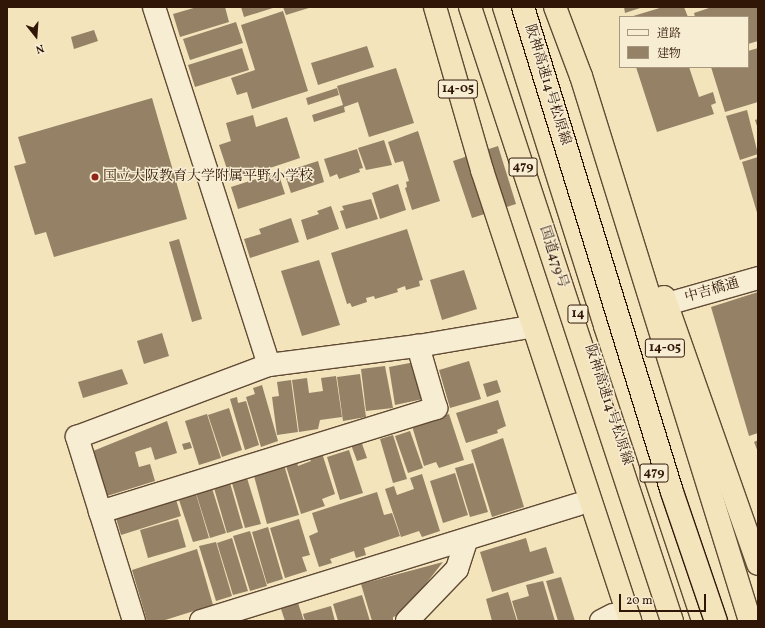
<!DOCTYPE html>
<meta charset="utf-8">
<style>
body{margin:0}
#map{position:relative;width:765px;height:628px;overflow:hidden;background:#f3e4bc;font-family:Vollkorn,"Noto Serif JP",serif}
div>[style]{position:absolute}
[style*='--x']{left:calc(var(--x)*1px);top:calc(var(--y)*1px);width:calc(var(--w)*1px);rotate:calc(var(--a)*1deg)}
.building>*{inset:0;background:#958165}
.roads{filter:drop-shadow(1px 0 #614a34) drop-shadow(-1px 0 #614a34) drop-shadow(0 1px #614a34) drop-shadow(0 -1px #614a34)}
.minor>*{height:22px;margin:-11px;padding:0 11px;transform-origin:11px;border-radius:11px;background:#f7edd3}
.highway>*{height:22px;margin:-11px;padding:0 11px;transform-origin:11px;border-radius:11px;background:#f3e4bc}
.bridges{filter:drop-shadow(1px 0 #301606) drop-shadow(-1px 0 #301606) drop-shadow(0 1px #301606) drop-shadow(0 -1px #301606)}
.highway-bridge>*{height:22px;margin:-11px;padding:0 11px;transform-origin:11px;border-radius:11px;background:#f3e4bc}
.dots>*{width:11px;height:11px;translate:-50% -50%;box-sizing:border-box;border:2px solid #f7edd3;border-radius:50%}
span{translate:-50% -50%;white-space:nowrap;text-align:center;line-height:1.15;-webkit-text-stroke:3px #f7edd3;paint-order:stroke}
.shield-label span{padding:1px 3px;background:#f7edd3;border:1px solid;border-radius:3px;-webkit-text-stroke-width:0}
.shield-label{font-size:13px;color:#301606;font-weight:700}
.street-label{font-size:14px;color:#301606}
.poi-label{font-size:14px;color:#301606}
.left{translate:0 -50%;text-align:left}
.frame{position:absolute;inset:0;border:8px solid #301606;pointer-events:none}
.legend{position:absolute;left:619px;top:16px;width:130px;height:52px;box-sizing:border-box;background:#f7edd3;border:1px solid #a79781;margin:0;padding:5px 7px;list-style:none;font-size:12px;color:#301606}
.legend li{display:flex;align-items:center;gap:8px;height:20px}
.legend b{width:20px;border:1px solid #a79781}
.north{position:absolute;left:16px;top:16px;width:40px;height:40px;-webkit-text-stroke:3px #f7edd3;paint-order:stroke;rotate:163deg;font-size:11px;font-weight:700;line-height:16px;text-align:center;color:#301606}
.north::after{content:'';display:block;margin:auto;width:14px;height:18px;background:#301606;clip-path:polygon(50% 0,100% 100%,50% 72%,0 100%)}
.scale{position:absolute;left:619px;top:594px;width:87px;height:18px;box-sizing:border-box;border:2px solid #301606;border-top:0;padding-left:5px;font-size:12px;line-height:14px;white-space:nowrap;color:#301606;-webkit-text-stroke:3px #f7edd3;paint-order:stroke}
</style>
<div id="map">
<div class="building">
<div style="clip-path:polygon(197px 7px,225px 7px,229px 22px,180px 37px,173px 14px)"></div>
<div style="clip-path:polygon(241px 7px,276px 7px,244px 17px)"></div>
<div style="clip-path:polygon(283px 7px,312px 7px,286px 15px)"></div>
<div style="clip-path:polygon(624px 7px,643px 7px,625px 13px)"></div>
<div style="clip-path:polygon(663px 7px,684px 7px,688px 17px,630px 17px)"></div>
<div style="clip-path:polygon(712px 7px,758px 7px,758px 41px,748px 44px,748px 17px,695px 17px,694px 13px)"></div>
<div style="clip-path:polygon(283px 11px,308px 91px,252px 109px,247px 92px,237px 95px,231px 78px,255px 70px,241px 25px)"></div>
<div style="clip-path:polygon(236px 22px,243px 43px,190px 60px,183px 39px)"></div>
<div style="clip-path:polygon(94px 30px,98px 41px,74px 49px,71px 37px)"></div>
<div style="clip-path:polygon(367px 46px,374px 67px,318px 85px,311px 63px)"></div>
<div style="clip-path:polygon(242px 48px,249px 70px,195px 87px,188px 65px)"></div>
<div style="clip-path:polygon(758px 48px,758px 102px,725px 112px,711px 67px,748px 67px,748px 51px)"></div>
<div style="clip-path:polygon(636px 67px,689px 67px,699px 97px,713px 92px,716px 103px,711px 105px,714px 114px,657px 132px)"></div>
<div style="clip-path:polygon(396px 68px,414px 123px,369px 137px,358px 102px,344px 107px,345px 112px,314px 122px,312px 115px,343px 105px,337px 86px)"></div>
<div style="clip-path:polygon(337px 88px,339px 95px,308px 105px,306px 98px)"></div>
<div style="clip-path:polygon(152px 98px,187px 219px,54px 257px,46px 232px,35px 235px,14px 166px,26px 163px,18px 137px)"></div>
<div style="clip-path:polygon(747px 110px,758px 154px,740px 160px,726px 116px)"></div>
<div style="clip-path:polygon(253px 115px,256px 127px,287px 117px,300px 158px,231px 181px,219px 145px,231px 141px,226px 123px)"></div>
<div style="clip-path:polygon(758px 119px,758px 129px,755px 120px)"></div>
<div style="clip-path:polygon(418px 131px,440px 201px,412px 210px,405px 188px,407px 187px,406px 182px,409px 181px,403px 161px,395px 163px,388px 142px)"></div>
<div style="clip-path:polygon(384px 140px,392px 165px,366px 170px,358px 148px)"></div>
<div style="clip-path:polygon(498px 146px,516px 204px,472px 218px,453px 161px)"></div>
<div style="clip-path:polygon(357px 149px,363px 168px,359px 169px,360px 172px,339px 179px,337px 174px,330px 177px,324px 159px)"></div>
<div style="clip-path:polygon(758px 157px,758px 216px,742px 162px)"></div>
<div style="clip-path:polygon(318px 161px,324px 182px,291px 193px,284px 172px)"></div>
<div style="clip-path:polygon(278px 172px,285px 194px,238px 209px,231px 187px)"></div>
<div style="clip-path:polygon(398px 184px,406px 210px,380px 219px,372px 193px)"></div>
<div style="clip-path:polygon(371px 199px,378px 219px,346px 229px,340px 211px,344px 210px,342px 206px)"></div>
<div style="clip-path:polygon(331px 206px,339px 229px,307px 240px,301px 220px,319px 214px,317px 211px)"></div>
<div style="clip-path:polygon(291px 218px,299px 242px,250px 258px,244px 239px,261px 234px,259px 229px)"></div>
<div style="clip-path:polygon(407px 229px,423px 280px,419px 281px,420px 286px,406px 290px,405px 286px,397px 289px,398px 292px,375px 299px,374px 296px,366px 298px,367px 302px,352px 307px,350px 303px,347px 304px,331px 253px)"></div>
<div style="clip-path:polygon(179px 239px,202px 319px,192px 322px,169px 242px)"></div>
<div style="clip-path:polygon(319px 260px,340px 325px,302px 336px,281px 271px)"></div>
<div style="clip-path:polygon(464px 270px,477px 309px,442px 320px,430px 280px)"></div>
<div style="clip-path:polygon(758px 292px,758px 433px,749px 436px,711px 307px)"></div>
<div style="clip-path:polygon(162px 333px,169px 356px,144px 364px,137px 341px)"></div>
<div style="clip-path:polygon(469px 361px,481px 399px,450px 408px,439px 370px)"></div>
<div style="clip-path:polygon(415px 362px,423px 399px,395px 405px,389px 367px)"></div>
<div style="clip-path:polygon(385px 366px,393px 408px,366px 411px,361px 369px)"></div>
<div style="clip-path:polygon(122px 369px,128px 384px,83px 398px,78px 382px)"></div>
<div style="clip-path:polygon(360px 374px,366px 417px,343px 421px,337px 377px)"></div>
<div style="clip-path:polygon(336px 376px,342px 417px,320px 420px,318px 429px,299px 432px,292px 380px,307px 378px,309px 393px,323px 391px,321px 378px)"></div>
<div style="clip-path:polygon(291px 380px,298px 432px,277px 435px,272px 397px,279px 396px,277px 382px)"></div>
<div style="clip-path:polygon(497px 380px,501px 392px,487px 397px,483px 384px)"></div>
<div style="clip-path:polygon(262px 385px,278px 441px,261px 447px,246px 397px,255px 394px,253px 388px)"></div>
<div style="clip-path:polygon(237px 397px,238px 403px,246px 401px,259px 445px,245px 450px,230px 399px)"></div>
<div style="clip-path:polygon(498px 400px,506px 426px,497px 430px,498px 433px,466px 443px,456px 413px)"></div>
<div style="clip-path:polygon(229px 408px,242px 450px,222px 457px,208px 415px)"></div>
<div style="clip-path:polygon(207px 414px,221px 458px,199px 465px,185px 421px)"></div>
<div style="clip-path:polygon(449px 414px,464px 460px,439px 468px,436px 462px,424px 466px,412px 426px)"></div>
<div style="clip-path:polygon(167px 421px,177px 453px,155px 460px,151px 447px,135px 452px,139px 467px,150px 464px,155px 481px,107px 496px,93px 451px)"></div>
<div style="clip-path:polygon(410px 431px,423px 468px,408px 473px,395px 436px)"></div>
<div style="clip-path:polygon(393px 435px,407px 479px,393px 483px,380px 439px)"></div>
<div style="clip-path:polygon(360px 438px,367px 458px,357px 461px,350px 442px)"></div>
<div style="clip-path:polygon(503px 438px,524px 507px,492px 517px,471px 450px)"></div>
<div style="clip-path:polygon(758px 440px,758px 452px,754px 442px)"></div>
<div style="clip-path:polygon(190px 442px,192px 448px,184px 450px,182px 444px)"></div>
<div style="clip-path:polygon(349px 450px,363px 493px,340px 500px,327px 457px)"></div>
<div style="clip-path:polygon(322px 453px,335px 494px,322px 499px,325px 506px,301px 514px,286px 466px,297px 462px,298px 466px,311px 461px,309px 457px)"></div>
<div style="clip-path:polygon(473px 463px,488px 512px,470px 517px,455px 468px)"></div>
<div style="clip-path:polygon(284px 465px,299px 515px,267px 524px,254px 476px)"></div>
<div style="clip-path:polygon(455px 473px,468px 515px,443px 523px,430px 481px)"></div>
<div style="clip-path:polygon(422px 474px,440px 531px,422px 537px,419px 531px,401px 537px,385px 489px,394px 486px,397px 495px,414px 489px,410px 478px)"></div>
<div style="clip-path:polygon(247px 478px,261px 524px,245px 528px,232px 483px)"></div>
<div style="clip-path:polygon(230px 483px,243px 528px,227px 533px,214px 488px)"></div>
<div style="clip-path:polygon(211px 485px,226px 533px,210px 538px,195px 490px)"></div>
<div style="clip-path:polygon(377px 492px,384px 515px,392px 513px,400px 536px,364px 548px,366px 555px,356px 558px,354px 551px,330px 559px,332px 563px,319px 567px,309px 536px,318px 532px,312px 513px)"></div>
<div style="clip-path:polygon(196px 494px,209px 538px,193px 542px,179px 500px)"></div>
<div style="clip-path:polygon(175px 496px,181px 516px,121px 535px,116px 518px)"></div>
<div style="clip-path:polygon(178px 519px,186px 547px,148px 558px,140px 530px)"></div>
<div style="clip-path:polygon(299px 519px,310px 555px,302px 557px,307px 571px,285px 578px,270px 528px)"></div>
<div style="clip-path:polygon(268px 527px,283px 579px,267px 584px,252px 532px)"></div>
<div style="clip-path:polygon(250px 531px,267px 586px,250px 591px,233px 536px)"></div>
<div style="clip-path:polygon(232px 538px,248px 591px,233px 595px,217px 543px)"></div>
<div style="clip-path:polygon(526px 538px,530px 552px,546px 547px,554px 573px,492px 592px,480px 552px)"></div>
<div style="clip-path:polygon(216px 542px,232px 596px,216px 601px,199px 546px)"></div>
<div style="clip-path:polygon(197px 549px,213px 605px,162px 621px,147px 621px,132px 570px)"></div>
<div style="clip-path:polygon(443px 562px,402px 614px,393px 617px,393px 621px,372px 621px,361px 584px)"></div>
<div style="clip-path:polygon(561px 577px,575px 621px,558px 621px,546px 581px)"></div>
<div style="clip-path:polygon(543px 581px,555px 621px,518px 621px,512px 601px,529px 596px,526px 585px)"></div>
<div style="clip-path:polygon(508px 592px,517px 621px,492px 621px,486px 599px)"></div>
<div style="clip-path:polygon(362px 595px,370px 621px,338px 621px,333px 604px)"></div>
<div style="clip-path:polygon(297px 600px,304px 621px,285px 621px,280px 606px)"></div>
<div style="clip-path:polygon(331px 606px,335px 621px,305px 621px,303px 614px)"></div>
</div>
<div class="roads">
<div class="minor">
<div style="--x:154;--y:7;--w:376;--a:72.2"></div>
<div style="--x:667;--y:304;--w:95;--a:-15.9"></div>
<div style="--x:100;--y:512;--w:352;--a:-17.2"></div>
<div style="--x:436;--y:408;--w:65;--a:-106.2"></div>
<div style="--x:134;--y:621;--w:193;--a:-107.2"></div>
<div style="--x:77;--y:437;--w:205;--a:-20.6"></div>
<div style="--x:269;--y:365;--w:150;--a:-7.3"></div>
<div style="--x:418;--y:346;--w:107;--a:-9.7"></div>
<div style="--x:201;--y:621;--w:395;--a:-17.2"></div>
<div style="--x:407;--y:621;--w:72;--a:-46.1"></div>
<div style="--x:457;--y:569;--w:29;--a:-72"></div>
<div style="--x:601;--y:621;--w:13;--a:-27"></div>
</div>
<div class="highway">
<div style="--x:435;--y:7;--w:170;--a:73.9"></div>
<div style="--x:482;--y:170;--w:475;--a:71.8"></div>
<div style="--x:470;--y:7;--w:646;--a:71.79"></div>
<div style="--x:504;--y:7;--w:335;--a:72.4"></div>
<div style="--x:605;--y:326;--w:311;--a:71.6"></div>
<div style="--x:555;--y:7;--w:74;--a:69.4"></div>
<div style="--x:581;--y:76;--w:571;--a:72.77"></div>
<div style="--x:664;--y:297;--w:283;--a:70.6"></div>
</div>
</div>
<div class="bridges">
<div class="highway-bridge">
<div style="--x:523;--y:7;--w:507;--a:72.92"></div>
<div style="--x:672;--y:492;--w:136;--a:71.2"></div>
</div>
</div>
<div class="dots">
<div style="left:95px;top:177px;background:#8f2418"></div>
</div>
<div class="shield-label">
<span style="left:458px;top:89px">14-05</span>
<span style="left:523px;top:167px">479</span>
<span style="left:578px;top:314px">14</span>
<span style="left:665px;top:348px">14-05</span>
<span style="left:654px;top:473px">479</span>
</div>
<div class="street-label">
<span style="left:547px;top:85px;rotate:73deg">阪神高速14号松原線</span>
<span style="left:553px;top:257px;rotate:72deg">国道479号</span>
<span style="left:712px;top:291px;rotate:-16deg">中吉橋通</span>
<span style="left:608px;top:405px;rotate:72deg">阪神高速14号松原線</span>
</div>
<div class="poi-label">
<span class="left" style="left:103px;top:177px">国立大阪教育大学附属平野小学校</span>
</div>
<div class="frame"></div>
<ul class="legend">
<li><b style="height:5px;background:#f7edd3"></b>道路</li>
<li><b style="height:11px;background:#958165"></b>建物</li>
</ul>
<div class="north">N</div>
<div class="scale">20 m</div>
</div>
